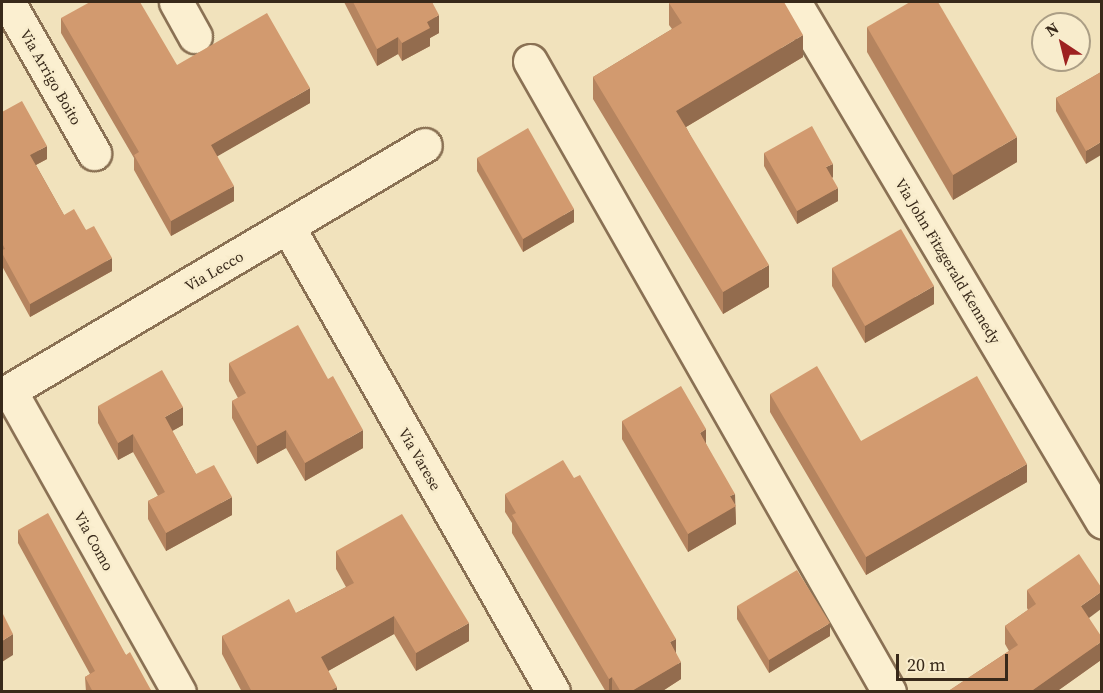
<!DOCTYPE html>
<style>
body{margin:0}
#map{position:relative;width:1103px;height:693px;overflow:hidden;background:#f1e2bc;font-family:"Source Serif 4",serif}
div>[style]{position:absolute}
[style*='--x']{left:calc(var(--x)*1px);top:calc(var(--y)*1px);width:calc(var(--w)*1px);rotate:calc(var(--a)*1deg)}
.roads{filter:drop-shadow(2px 0 #8a7154) drop-shadow(-2px 0 #8a7154) drop-shadow(0 2px #8a7154) drop-shadow(0 -2px #8a7154)}
.minor>*{height:33px;margin:-16.5px;padding:0 16.5px;transform-origin:16.5px;border-radius:16.5px;background:#fbefd0}
.wall>*{inset:0;background:#b5845f}
.shaded-wall>*{inset:0;background:#936c4e}
.building>*{inset:0;background:#d29a6f}
span{translate:-50% -50%;white-space:nowrap;text-align:center;line-height:1.15;-webkit-text-stroke:5px #f8eccc;paint-order:stroke}
.street-label{font-size:15px;color:#38291a}
.frame{position:absolute;inset:0;border:3px solid #38291a;pointer-events:none}
.north{position:absolute;left:1031px;top:12px;width:60px;height:60px;box-sizing:border-box;background:#f8eccc;border:2px solid #ab9e85;border-radius:50%;rotate:325deg;font-size:16px;font-weight:700;line-height:24px;text-align:center;color:#38291a}
.north::after{content:'';display:block;margin:auto;width:21px;height:27px;background:#9d2120;clip-path:polygon(50% 0,100% 100%,50% 72%,0 100%)}
.scale{position:absolute;left:896px;top:654px;width:112px;height:27px;box-sizing:border-box;border:3px solid #38291a;border-top:0;padding-left:8px;font-size:18px;line-height:21px;white-space:nowrap;color:#38291a;-webkit-text-stroke:4px #f8eccc;paint-order:stroke}
</style>
<div id="map">
<div class="roads">
<div class="minor">
<div style="--x:8;--y:2;--w:174;--a:60.3"></div>
<div style="--x:176;--y:2;--w:39;--a:61"></div>
<div style="--x:794;--y:2;--w:604;--a:59.31"></div>
<div style="--x:530;--y:61;--w:726;--a:60.36"></div>
<div style="--x:288;--y:227;--w:535;--a:60.32"></div>
<div style="--x:10;--y:391;--w:345;--a:60.7"></div>
<div style="--x:2;--y:395;--w:491;--a:-30.6"></div>
</div>
</div>
<div class="wall">
<div style="clip-path:polygon(344px 2px,432px 2px,439px 33px,430px 38px,430px 46px,402px 61px,398px 54px,377px 66px)"></div>
<div style="clip-path:polygon(669px 3px,803px 57px,686px 127px,769px 287px,723px 314px,593px 99px,593px 77px,672px 29px,669px 25px)"></div>
<div style="clip-path:polygon(61px 18px,177px 65px,310px 103px,217px 156px,234px 201px,171px 236px,134px 170px,134px 158px,61px 33px)"></div>
<div style="clip-path:polygon(867px 27px,1017px 162px,953px 200px,867px 52px)"></div>
<div style="clip-path:polygon(1101px 72px,1086px 164px,1056px 111px,1056px 98px)"></div>
<div style="clip-path:polygon(2px 112px,47px 159px,36px 165px,64px 215px,86px 230px,112px 271px,30px 317px,2px 266px)"></div>
<div style="clip-path:polygon(764px 153px,833px 177px,832px 178px,838px 201px,797px 224px,764px 166px)"></div>
<div style="clip-path:polygon(477px 158px,574px 222px,523px 252px,477px 171px)"></div>
<div style="clip-path:polygon(832px 268px,934px 304px,865px 343px,832px 286px)"></div>
<div style="clip-path:polygon(229px 363px,363px 448px,305px 481px,286px 448px,257px 464px,232px 418px,232px 401px,238px 398px,229px 381px)"></div>
<div style="clip-path:polygon(770px 394px,861px 441px,1027px 482px,866px 575px,770px 412px)"></div>
<div style="clip-path:polygon(98px 406px,183px 425px,172px 431px,196px 474px,232px 515px,166px 551px,148px 519px,148px 501px,158px 496px,133px 452px,118px 460px,98px 423px)"></div>
<div style="clip-path:polygon(622px 421px,706px 444px,735px 505px,736px 524px,688px 552px,622px 439px)"></div>
<div style="clip-path:polygon(505px 494px,676px 653px,681px 679px,661px 692px,606px 692px,512px 533px,512px 523px,505px 512px)"></div>
<div style="clip-path:polygon(18px 530px,126px 655px,152px 692px,86px 692px,85px 677px,90px 674px,18px 543px)"></div>
<div style="clip-path:polygon(336px 551px,469px 641px,416px 671px,394px 634px,328px 671px,337px 692px,242px 692px,222px 654px,222px 636px,296px 613px,346px 587px,336px 569px)"></div>
<div style="clip-path:polygon(1027px 590px,1089px 618px,1101px 660px,1056px 692px,947px 692px,1009px 651px,1005px 644px,1005px 626px,1028px 610px,1027px 608px)"></div>
<div style="clip-path:polygon(737px 606px,830px 636px,769px 673px,737px 619px)"></div>
</div>
<div class="shaded-wall">
<div style="clip-path:polygon(439px 15px,439px 33px,430px 38px,430px 46px,402px 61px,402px 43px,427px 22px)"></div>
<div style="clip-path:polygon(803px 35px,803px 57px,676px 133px,676px 111px)"></div>
<div style="clip-path:polygon(398px 37px,398px 54px,377px 66px,377px 49px)"></div>
<div style="clip-path:polygon(310px 88px,310px 103px,211px 160px,211px 145px)"></div>
<div style="clip-path:polygon(1017px 137px,1017px 162px,953px 200px,953px 175px)"></div>
<div style="clip-path:polygon(1101px 142px,1101px 155px,1086px 164px,1086px 151px)"></div>
<div style="clip-path:polygon(47px 146px,47px 159px,30px 168px,30px 155px)"></div>
<div style="clip-path:polygon(833px 164px,833px 177px,826px 181px,826px 167px)"></div>
<div style="clip-path:polygon(234px 186px,234px 201px,171px 236px,171px 221px)"></div>
<div style="clip-path:polygon(838px 188px,838px 201px,797px 224px,797px 211px)"></div>
<div style="clip-path:polygon(574px 209px,574px 222px,523px 252px,523px 239px)"></div>
<div style="clip-path:polygon(112px 258px,112px 271px,30px 317px,30px 304px)"></div>
<div style="clip-path:polygon(769px 265px,769px 287px,723px 314px,723px 292px)"></div>
<div style="clip-path:polygon(934px 286px,934px 304px,865px 343px,865px 326px)"></div>
<div style="clip-path:polygon(183px 407px,183px 425px,165px 435px,165px 417px)"></div>
<div style="clip-path:polygon(706px 429px,706px 447px,700px 433px)"></div>
<div style="clip-path:polygon(286px 430px,286px 448px,257px 464px,257px 446px)"></div>
<div style="clip-path:polygon(363px 430px,363px 448px,305px 481px,305px 463px)"></div>
<div style="clip-path:polygon(133px 434px,133px 452px,118px 460px,118px 443px)"></div>
<div style="clip-path:polygon(1027px 464px,1027px 482px,866px 575px,866px 557px)"></div>
<div style="clip-path:polygon(735px 494px,736px 524px,688px 552px,688px 534px,730px 496px)"></div>
<div style="clip-path:polygon(232px 497px,232px 515px,166px 551px,166px 533px)"></div>
<div style="clip-path:polygon(1101px 592px,1101px 609px,1081px 624px,1081px 606px)"></div>
<div style="clip-path:polygon(394px 616px,394px 634px,321px 675px,321px 657px)"></div>
<div style="clip-path:polygon(469px 623px,469px 641px,416px 671px,416px 653px)"></div>
<div style="clip-path:polygon(830px 623px,830px 636px,769px 673px,769px 660px)"></div>
<div style="clip-path:polygon(13px 634px,13px 655px,2px 662px,2px 641px)"></div>
<div style="clip-path:polygon(676px 639px,676px 656px,670px 642px)"></div>
<div style="clip-path:polygon(1101px 642px,1101px 660px,1056px 692px,1030px 692px)"></div>
<div style="clip-path:polygon(681px 662px,681px 679px,661px 692px,630px 692px)"></div>
<div style="clip-path:polygon(612px 677px,612px 692px,609px 692px,609px 679px)"></div>
<div style="clip-path:polygon(337px 687px,337px 692px,328px 692px)"></div>
</div>
<div class="building">
<div style="clip-path:polygon(90px 2px,140px 2px,177px 65px,267px 13px,310px 88px,211px 145px,234px 186px,171px 221px,134px 155px,139px 152px,61px 18px)"></div>
<div style="clip-path:polygon(353px 2px,432px 2px,439px 15px,427px 22px,430px 28px,402px 43px,398px 37px,377px 49px)"></div>
<div style="clip-path:polygon(671px 2px,732px 2px,732px 3px,734px 2px,784px 2px,803px 35px,676px 111px,769px 265px,723px 292px,593px 77px,682px 23px,669px 3px)"></div>
<div style="clip-path:polygon(910px 2px,938px 2px,1017px 137px,953px 175px,867px 27px)"></div>
<div style="clip-path:polygon(1101px 72px,1101px 142px,1086px 151px,1056px 98px)"></div>
<div style="clip-path:polygon(22px 101px,47px 146px,30px 155px,64px 215px,74px 209px,86px 230px,94px 226px,112px 258px,30px 304px,2px 253px,2px 250px,5px 249px,2px 243px,2px 112px)"></div>
<div style="clip-path:polygon(812px 126px,833px 164px,826px 167px,838px 188px,797px 211px,764px 153px)"></div>
<div style="clip-path:polygon(528px 128px,574px 209px,523px 239px,477px 158px)"></div>
<div style="clip-path:polygon(901px 229px,934px 286px,865px 326px,832px 268px)"></div>
<div style="clip-path:polygon(298px 325px,328px 379px,333px 376px,363px 430px,305px 463px,286px 430px,257px 446px,232px 401px,246px 393px,229px 363px)"></div>
<div style="clip-path:polygon(817px 366px,861px 441px,977px 376px,1027px 464px,866px 557px,770px 394px)"></div>
<div style="clip-path:polygon(162px 370px,183px 407px,165px 417px,196px 474px,214px 465px,232px 497px,166px 533px,148px 501px,165px 492px,133px 434px,118px 443px,98px 406px)"></div>
<div style="clip-path:polygon(681px 386px,706px 429px,700px 433px,735px 494px,730px 496px,736px 506px,688px 534px,622px 421px)"></div>
<div style="clip-path:polygon(563px 460px,574px 478px,580px 475px,676px 639px,670px 642px,681px 662px,630px 692px,621px 692px,612px 677px,609px 679px,512px 515px,516px 513px,505px 494px)"></div>
<div style="clip-path:polygon(48px 513px,126px 655px,130px 652px,152px 692px,93px 692px,85px 677px,95px 671px,18px 530px)"></div>
<div style="clip-path:polygon(402px 514px,469px 623px,416px 653px,394px 616px,321px 657px,337px 687px,328px 692px,252px 692px,222px 636px,289px 599px,296px 613px,354px 583px,336px 551px)"></div>
<div style="clip-path:polygon(1079px 554px,1101px 587px,1101px 592px,1081px 606px,1101px 636px,1101px 642px,1030px 692px,947px 692px,1018px 645px,1005px 626px,1036px 604px,1027px 590px)"></div>
<div style="clip-path:polygon(797px 570px,830px 623px,769px 660px,737px 606px)"></div>
<div style="clip-path:polygon(2px 612px,13px 634px,2px 641px)"></div>
</div>
<div class="street-label">
<span style="left:51px;top:77px;rotate:60deg">Via Arrigo Boito</span>
<span style="left:948px;top:261px;rotate:59deg">Via John Fitzgerald Kennedy</span>
<span style="left:214px;top:271px;rotate:-30deg">Via Lecco</span>
<span style="left:420px;top:459px;rotate:60deg">Via Varese</span>
<span style="left:94px;top:541px;rotate:61deg">Via Como</span>
</div>
<div class="frame"></div>
<div class="north">N</div>
<div class="scale">20 m</div>
</div>
